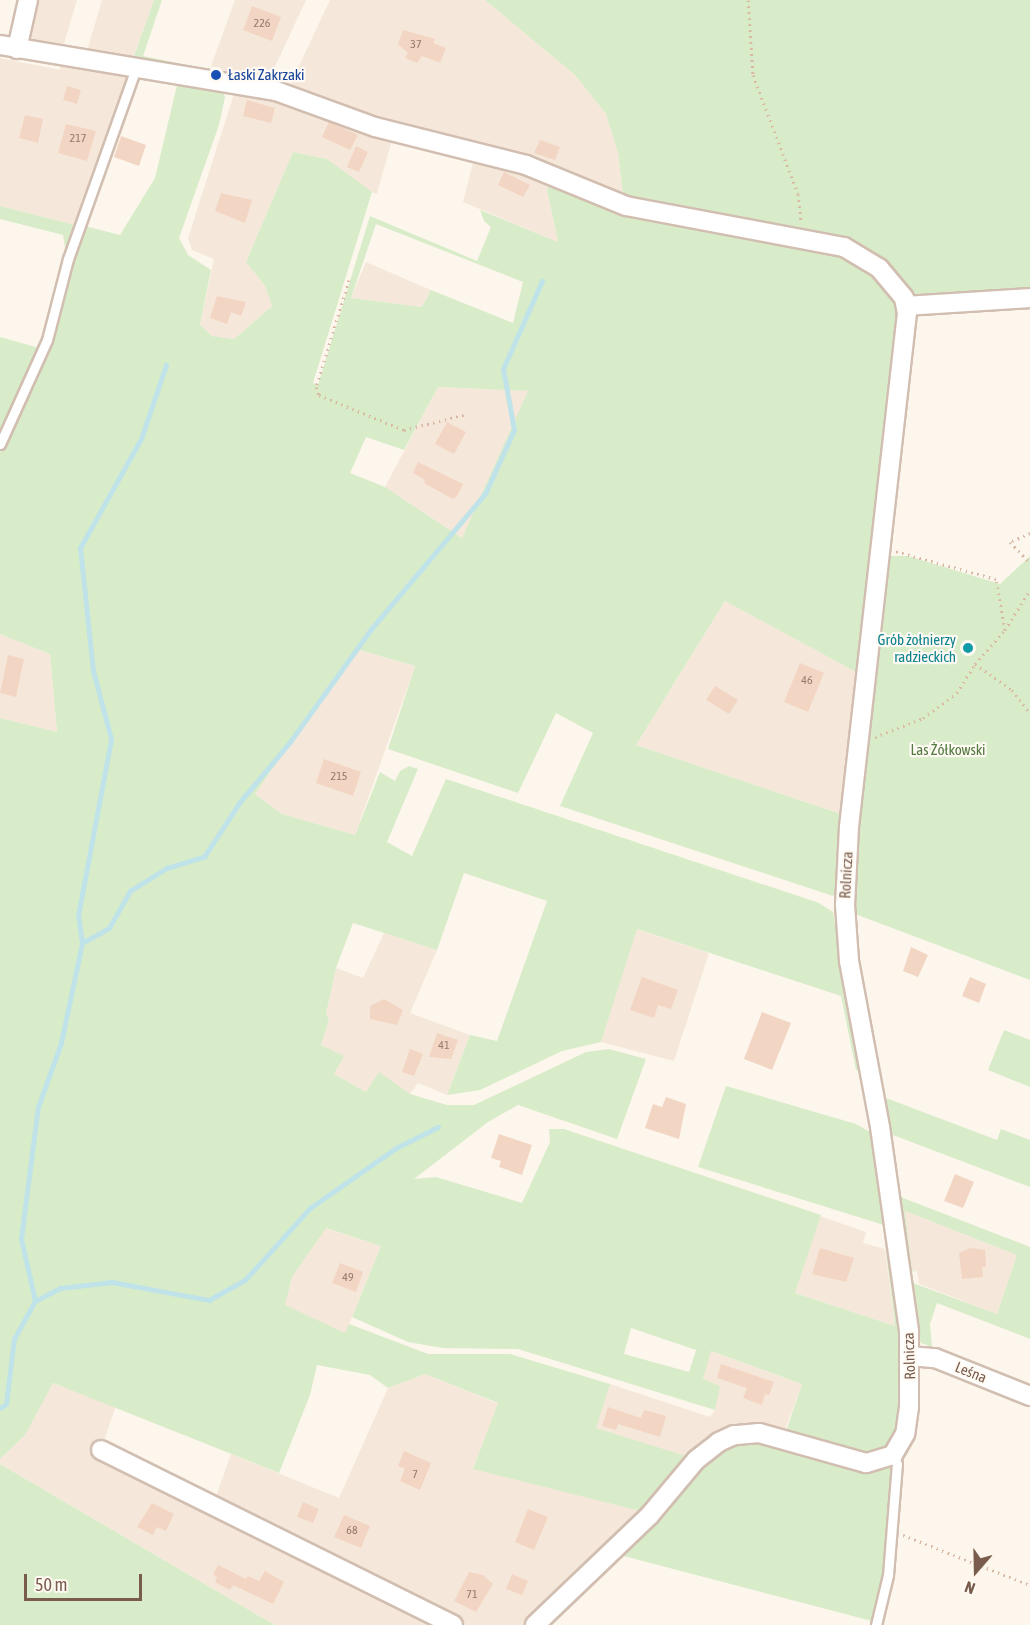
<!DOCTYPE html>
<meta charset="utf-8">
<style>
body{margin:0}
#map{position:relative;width:1030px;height:1625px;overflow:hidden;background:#fdf6ec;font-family:"Asap Condensed",sans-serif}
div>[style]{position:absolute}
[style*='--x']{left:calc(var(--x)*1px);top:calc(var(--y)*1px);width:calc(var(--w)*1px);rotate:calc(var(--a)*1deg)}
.residential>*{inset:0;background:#f5e8da}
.green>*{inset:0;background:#d8ecc9}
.stream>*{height:4.5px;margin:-2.25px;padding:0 2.25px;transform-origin:2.25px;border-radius:2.25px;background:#bfe3e8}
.building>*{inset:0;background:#f3d5c3}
.path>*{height:3px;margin-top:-1.5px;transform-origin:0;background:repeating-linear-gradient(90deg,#d9b8a5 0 1.5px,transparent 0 6px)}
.roads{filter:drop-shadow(2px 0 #d1beb0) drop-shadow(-2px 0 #d1beb0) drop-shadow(0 2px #d1beb0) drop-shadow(0 -2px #d1beb0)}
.service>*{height:9px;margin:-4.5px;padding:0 4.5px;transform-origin:4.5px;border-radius:4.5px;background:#fff}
.minor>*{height:18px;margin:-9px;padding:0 9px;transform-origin:9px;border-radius:9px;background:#fff}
.dots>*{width:16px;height:16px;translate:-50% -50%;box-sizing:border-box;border:3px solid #fffaf3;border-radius:50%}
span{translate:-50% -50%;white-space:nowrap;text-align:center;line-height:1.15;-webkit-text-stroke:4.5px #fffaf3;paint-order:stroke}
.number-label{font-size:12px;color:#987a6a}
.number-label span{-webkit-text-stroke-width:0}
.transit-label{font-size:15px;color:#164399}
.left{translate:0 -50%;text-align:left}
.culture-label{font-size:15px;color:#0d838f}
.right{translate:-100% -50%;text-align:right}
.park-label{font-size:15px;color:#537a41}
.street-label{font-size:15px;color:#7a5c4d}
.north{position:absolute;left:946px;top:1541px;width:60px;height:60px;-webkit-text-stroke:4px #fffaf3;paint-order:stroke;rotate:200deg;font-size:16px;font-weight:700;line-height:24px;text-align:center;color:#7a5c4d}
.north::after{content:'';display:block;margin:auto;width:21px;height:27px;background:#7a5c4d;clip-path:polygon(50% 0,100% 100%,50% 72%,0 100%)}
.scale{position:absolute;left:24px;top:1574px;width:118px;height:27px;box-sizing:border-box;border:3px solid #7a5c4d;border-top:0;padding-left:8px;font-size:18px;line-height:21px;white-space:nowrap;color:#7a5c4d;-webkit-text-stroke:4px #fffaf3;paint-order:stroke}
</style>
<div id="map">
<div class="residential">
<div style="clip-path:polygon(33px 0,77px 0,63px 47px,24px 39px)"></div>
<div style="clip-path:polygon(102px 0,154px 0,132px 62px,86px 54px)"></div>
<div style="clip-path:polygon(235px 0,306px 0,267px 84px,220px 76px,221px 71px,211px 66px)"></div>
<div style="clip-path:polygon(330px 0,485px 0,575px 75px,606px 114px,618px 153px,623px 195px,520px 155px,362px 116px,289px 87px)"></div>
<div style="clip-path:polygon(0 58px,60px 70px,61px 66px,127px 75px,75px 225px,0 206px)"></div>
<div style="clip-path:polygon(235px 91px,285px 98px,393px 136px,377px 194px,364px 190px,327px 159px,293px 152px,246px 262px,265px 286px,272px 306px,234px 339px,212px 336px,200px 325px,214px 259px,192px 250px,188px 238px)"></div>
<div style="clip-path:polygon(475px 155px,550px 180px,547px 190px,558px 242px,463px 202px)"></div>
<div style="clip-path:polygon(366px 262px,431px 290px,422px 307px,351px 298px)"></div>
<div style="clip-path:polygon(438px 387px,529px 391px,462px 538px,385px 487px)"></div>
<div style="clip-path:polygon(725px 601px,856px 672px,844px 815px,636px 745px)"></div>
<div style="clip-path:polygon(0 634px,50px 654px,57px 732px,0 718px)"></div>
<div style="clip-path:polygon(356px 649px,415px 666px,355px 835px,282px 814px,255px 794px)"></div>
<div style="clip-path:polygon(636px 929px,709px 953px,674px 1061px,601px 1042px)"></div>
<div style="clip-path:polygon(384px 933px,437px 950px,410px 1013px,470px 1035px,447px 1095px,418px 1083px,410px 1094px,366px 1092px,334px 1074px,321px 1045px,329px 1020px,326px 1014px,336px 968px,363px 978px)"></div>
<div style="clip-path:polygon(905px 1211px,1017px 1255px,997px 1314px,919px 1284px,917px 1271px,912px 1270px)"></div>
<div style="clip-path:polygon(820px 1216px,866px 1232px,863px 1243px,885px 1249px,895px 1326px,795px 1293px)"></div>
<div style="clip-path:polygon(325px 1228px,381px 1246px,345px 1334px,284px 1305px,292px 1277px)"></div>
<div style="clip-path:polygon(710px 1351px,802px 1384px,785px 1430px,786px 1439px,759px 1433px,696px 1460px,595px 1428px,610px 1384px,710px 1417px,715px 1410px,703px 1379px)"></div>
<div style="clip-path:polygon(425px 1374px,499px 1404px,473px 1468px,644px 1512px,531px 1625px,275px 1625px,0 1464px,0 1459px,25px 1435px,52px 1383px,116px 1406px,102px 1446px,214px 1502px,231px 1454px,339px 1498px,388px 1388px)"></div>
</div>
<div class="green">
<div style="clip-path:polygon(154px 0,162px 0,143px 56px,192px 66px,190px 72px,132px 62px)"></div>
<div style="clip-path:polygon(485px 0,1030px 0,1030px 296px,920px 299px,908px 295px,869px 256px,631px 201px,623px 195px,618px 153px,606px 114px,575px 75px)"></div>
<div style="clip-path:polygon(evenodd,178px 81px,223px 91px,225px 97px,219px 125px,179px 238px,188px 255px,211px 270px,200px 325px,212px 336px,234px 339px,272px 306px,265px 286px,246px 262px,293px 152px,327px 159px,372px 192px,313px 383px,318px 385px,370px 216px,477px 261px,491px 227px,484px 221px,480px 210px,558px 242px,547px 190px,550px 180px,596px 204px,827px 252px,869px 273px,899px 306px,874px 559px,856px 672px,725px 601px,636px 745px,844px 815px,838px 891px,833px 896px,560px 806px,593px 733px,556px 713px,518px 793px,388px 749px,415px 666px,356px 649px,255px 794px,282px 814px,355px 835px,380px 772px,395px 781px,400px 771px,409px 766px,418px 769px,387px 842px,412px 856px,446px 779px,819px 903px,833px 912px,863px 1071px,856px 1070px,841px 996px,637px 929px,601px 1042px,562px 1051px,480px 1090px,447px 1095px,470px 1035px,497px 1041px,547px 901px,464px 873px,437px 950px,353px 923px,336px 968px,326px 1014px,329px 1020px,321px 1045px,344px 1056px,334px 1074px,366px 1092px,379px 1072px,410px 1094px,447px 1105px,474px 1105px,586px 1052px,609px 1049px,646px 1059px,617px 1139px,518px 1105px,488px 1122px,414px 1179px,436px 1177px,522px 1203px,550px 1142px,549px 1129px,564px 1129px,821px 1215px,795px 1293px,895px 1326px,885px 1244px,891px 1246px,903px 1329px,903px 1418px,885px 1450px,870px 1456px,785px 1434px,802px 1384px,711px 1351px,703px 1379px,720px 1386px,715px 1410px,518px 1349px,443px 1348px,408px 1342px,352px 1317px,381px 1246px,326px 1228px,292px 1277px,285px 1305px,345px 1333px,349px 1324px,428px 1354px,510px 1354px,610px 1384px,596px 1428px,689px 1457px,644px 1512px,473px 1469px,498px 1403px,425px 1374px,388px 1388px,370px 1375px,317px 1365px,310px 1395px,279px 1473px,53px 1383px,25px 1435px,0 1459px,0 718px,57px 732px,50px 654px,0 634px,0 452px,51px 341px,71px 262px,85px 226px,120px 235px,155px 178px,178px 81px,376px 224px,523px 282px,513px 323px,431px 290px,422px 307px,351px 298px,376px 224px,178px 81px,438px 387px,528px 391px,462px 538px,385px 487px,350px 473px,366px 437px,404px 450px,438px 387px,178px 81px,631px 1328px,696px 1350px,689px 1372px,624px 1354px,631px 1328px)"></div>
<div style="clip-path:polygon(0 206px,75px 225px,66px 254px,63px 235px,0 219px)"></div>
<div style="clip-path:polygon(0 337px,39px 348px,0 437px)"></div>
<div style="clip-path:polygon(890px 556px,908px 556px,1000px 584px,1030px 556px,1030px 980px,850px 912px)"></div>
<div style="clip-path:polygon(1004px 1030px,1030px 1040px,1030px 1087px,988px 1070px)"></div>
<div style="clip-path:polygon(726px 1086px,856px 1124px,872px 1133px,887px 1226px,698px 1167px)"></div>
<div style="clip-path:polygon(878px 1095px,997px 1140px,1001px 1129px,1030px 1140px,1030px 1187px,885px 1132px)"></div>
<div style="clip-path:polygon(895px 1188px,903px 1198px,1030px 1247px,1030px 1339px,937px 1303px,930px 1324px,932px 1347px,921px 1343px,914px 1328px,913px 1283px,997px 1314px,1017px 1255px,905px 1211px,912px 1270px,917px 1272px,906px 1270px)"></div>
<div style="clip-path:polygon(756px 1440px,890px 1465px,892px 1483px,882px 1581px,872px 1621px,616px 1554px,694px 1470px,729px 1446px)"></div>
<div style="clip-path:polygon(0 1464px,249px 1610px,275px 1625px,0 1625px)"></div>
</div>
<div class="stream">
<div style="--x:82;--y:943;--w:31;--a:-29"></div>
<div style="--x:109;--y:928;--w:43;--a:-60.4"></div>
<div style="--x:130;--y:891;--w:44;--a:-31.9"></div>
<div style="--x:167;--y:868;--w:39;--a:-17"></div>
<div style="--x:204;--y:857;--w:66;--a:-56.8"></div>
<div style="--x:240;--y:802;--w:78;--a:-50.2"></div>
<div style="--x:290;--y:742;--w:140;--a:-54.3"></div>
<div style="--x:372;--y:628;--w:175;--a:-49.9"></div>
<div style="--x:485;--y:494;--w:70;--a:-65.6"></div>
<div style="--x:514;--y:430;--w:62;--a:-100.2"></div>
<div style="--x:503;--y:369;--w:96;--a:-66.1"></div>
<div style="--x:35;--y:1301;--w:28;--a:-27"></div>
<div style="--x:60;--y:1288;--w:52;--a:-6.6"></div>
<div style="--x:112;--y:1282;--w:99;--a:10.5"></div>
<div style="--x:209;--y:1300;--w:41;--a:-29.1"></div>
<div style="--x:245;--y:1280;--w:97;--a:-47.9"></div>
<div style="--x:310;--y:1208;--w:105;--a:-34.9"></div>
<div style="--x:396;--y:1148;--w:47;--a:-26.6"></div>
<div style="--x:0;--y:1408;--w:7;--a:-34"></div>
<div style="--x:6;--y:1404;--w:65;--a:-83"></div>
<div style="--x:14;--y:1339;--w:43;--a:-61.1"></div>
<div style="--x:35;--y:1301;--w:64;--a:-102.7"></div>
<div style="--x:21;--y:1239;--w:133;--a:-82.7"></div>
<div style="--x:38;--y:1107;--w:68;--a:-70.2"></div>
<div style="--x:61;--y:1043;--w:102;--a:-78.1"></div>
<div style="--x:82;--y:943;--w:27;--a:-98"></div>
<div style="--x:78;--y:916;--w:180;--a:-79.4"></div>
<div style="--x:111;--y:739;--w:70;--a:-104.8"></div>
<div style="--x:93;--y:671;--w:124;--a:-96"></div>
<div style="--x:80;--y:548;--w:125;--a:-60.8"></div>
<div style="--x:141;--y:439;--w:78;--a:-71.3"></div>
</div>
<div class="building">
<div style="clip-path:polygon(252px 6px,281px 17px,272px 41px,243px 30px)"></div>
<div style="clip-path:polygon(403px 30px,435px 39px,433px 43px,446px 48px,440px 63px,422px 56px,417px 63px,405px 58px,408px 53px,398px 44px)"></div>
<div style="clip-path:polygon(67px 86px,81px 90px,77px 104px,63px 100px)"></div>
<div style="clip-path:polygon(247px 100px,275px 108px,271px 123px,243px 116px)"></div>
<div style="clip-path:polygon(25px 115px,43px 119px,38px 143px,19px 138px)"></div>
<div style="clip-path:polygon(329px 122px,358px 135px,350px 150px,322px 137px)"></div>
<div style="clip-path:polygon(66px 124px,96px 131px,87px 161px,58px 153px)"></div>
<div style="clip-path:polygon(121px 136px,146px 145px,139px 166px,114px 157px)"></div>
<div style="clip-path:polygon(540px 140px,560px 147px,555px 160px,534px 153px)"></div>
<div style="clip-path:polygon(356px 146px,368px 152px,359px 172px,347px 167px)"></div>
<div style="clip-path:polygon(504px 172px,530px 185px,523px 197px,498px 185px)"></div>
<div style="clip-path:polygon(221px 193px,252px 200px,245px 223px,215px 211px)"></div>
<div style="clip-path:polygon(217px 296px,246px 302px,241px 316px,231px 312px,227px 324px,210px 318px)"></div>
<div style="clip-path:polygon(447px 422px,466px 432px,454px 454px,435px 444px)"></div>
<div style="clip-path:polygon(418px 462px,463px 484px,457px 496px,453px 499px,424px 483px,425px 480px,413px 473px)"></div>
<div style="clip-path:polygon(8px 655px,24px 659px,16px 697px,0 693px)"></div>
<div style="clip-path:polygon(800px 663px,824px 673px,808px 712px,784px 702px)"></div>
<div style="clip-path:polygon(715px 686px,738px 700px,729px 714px,706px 700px)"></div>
<div style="clip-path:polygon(324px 759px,361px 772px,353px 796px,316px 783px)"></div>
<div style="clip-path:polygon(911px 947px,928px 955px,918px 977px,903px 971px)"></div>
<div style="clip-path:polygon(642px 977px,678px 990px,671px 1009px,658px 1005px,654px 1018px,630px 1010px)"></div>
<div style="clip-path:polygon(970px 977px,986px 984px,979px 1003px,962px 996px)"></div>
<div style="clip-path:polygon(384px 999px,403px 1010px,397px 1025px,370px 1019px,370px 1006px)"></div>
<div style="clip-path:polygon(762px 1012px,791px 1023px,772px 1070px,744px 1059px)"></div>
<div style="clip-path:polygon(437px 1033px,458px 1040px,451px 1059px,429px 1057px)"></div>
<div style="clip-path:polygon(410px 1049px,423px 1054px,414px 1076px,402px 1072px)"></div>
<div style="clip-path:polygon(666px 1097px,686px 1104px,679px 1139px,645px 1128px,653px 1104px,662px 1107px)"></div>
<div style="clip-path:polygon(499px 1134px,532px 1145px,522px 1175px,499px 1167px,501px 1161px,491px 1158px)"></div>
<div style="clip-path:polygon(955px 1174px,974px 1182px,963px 1208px,944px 1201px)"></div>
<div style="clip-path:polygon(820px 1248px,854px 1258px,846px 1282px,812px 1274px)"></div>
<div style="clip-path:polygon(970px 1248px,985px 1250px,986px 1267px,982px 1267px,983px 1277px,962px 1279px,959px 1253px)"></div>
<div style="clip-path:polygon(340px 1263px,363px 1272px,356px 1292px,332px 1283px)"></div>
<div style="clip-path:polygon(721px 1364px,774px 1382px,769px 1395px,765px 1394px,762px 1405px,743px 1398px,747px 1388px,717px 1378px)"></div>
<div style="clip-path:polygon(608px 1407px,641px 1418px,644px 1410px,666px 1416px,660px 1437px,618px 1424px,616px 1430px,602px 1426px)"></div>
<div style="clip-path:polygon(404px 1451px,431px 1463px,420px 1490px,400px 1481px,405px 1469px,398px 1466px)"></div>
<div style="clip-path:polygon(303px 1502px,319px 1509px,313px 1523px,297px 1517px)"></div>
<div style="clip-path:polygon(152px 1503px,174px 1514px,166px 1531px,157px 1527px,153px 1535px,137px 1527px)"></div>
<div style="clip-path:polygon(528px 1509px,548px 1517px,534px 1550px,515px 1542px)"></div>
<div style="clip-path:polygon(344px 1515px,370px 1526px,361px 1548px,334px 1537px)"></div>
<div style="clip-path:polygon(218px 1565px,246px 1579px,248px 1576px,259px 1581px,265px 1571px,284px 1582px,273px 1604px,233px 1585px,230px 1590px,215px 1582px,217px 1577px,213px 1574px)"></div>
<div style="clip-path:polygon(469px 1572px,483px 1575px,493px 1584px,476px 1612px,454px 1601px)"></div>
<div style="clip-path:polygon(512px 1574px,528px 1581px,522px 1595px,506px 1589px)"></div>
</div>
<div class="path">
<div style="--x:748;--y:0;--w:75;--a:86.2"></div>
<div style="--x:753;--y:75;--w:127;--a:69.3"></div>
<div style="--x:798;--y:194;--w:29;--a:84"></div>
<div style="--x:349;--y:280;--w:112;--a:107.1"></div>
<div style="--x:316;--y:387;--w:9;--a:69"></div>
<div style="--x:319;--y:395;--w:92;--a:22.4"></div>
<div style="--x:404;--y:430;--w:65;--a:-14.3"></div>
<div style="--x:1030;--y:533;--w:22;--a:156"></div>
<div style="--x:1010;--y:542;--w:29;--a:46"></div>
<div style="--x:1005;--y:630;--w:47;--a:-58"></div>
<div style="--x:975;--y:664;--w:45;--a:35.1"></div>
<div style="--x:1012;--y:690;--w:29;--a:52"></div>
<div style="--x:875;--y:737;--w:52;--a:-21.6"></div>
<div style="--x:923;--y:718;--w:42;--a:-36.3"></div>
<div style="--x:957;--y:693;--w:34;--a:-58"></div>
<div style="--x:975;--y:664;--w:45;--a:-48.6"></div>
<div style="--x:1005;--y:630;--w:52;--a:-100"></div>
<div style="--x:996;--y:579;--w:105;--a:-164.5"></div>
<div style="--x:903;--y:1535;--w:136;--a:21.5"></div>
</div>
<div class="roads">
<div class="service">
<div style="--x:0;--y:444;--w:114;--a:-65.7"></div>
<div style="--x:47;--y:340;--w:84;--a:-75.5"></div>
<div style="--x:68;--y:259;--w:203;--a:-70.4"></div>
<div style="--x:876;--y:1625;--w:51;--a:-76.5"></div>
<div style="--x:888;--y:1575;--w:111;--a:-85.4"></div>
<div style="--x:897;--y:1464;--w:10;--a:-114"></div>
</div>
<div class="minor">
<div style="--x:0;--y:45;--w:280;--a:9.5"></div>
<div style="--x:276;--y:91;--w:105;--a:20"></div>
<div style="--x:375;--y:127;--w:156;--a:14.1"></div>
<div style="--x:526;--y:165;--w:108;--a:22.3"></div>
<div style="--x:626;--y:206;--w:222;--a:10.7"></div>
<div style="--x:844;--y:247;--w:41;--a:31"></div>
<div style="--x:879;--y:268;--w:39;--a:50"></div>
<div style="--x:904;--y:298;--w:15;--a:79"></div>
<div style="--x:907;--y:313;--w:517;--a:96.44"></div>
<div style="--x:849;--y:827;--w:78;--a:92.9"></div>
<div style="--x:845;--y:905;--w:56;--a:85.9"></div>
<div style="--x:849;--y:961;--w:169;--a:79.4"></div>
<div style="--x:880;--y:1127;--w:207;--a:81.9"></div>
<div style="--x:909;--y:1332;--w:75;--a:90"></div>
<div style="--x:909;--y:1407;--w:27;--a:98"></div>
<div style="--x:905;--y:1434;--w:24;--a:120"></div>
<div style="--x:893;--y:1455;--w:28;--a:163"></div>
<div style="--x:866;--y:1463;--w:111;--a:-164.3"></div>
<div style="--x:759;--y:1433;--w:25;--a:175"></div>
<div style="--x:734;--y:1435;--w:17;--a:155"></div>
<div style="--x:719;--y:1442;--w:29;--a:142"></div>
<div style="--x:696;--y:1460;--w:73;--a:130"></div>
<div style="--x:649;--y:1516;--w:158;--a:136.3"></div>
<div style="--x:17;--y:49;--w:50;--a:-77.3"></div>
<div style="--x:906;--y:306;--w:124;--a:-3.7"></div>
<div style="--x:910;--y:1356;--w:25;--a:5"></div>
<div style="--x:935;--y:1358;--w:102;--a:21.8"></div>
<div style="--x:101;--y:1450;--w:393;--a:26.4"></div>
</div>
</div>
<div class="dots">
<div style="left:216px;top:75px;background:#1a4fb4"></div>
<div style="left:968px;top:648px;background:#0f9aa8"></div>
</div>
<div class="number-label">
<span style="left:262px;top:24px">226</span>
<span style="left:416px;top:45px">37</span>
<span style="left:78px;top:139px">217</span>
<span style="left:807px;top:681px">46</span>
<span style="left:339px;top:777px">215</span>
<span style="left:444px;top:1046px">41</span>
<span style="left:348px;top:1278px">49</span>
<span style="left:415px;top:1475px">7</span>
<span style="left:352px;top:1531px">68</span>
<span style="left:472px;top:1595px">71</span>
</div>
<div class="transit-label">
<span class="left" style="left:228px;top:75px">Łaski Zakrzaki</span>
</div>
<div class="culture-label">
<span class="right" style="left:956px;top:648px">Grób żołnierzy<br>radzieckich</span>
</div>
<div class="park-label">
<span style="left:948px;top:750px">Las Żółkowski</span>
</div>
<div class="street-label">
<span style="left:846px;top:875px;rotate:-87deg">Rolnicza</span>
<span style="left:909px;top:1356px;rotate:-92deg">Rolnicza</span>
<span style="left:971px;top:1372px;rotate:22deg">Leśna</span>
</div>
<div class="north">N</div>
<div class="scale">50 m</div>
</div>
